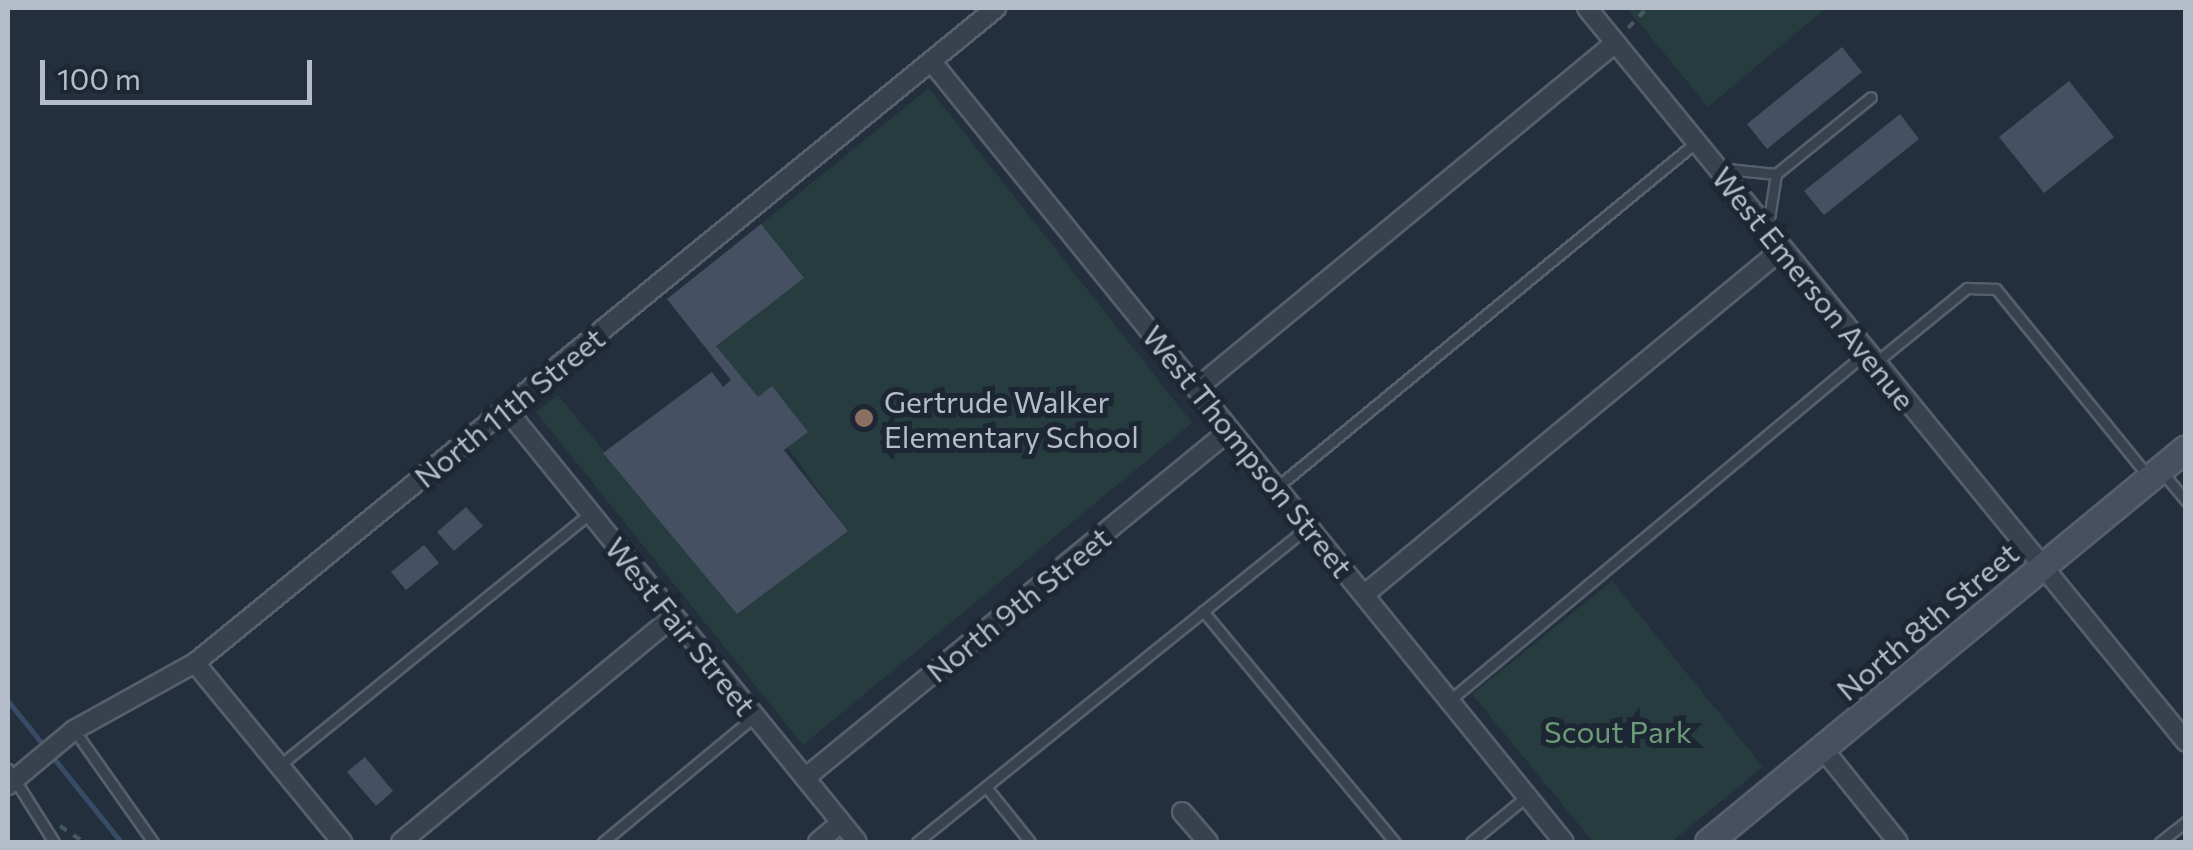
<!DOCTYPE html>
<style>
body{margin:0}
#map{position:relative;width:2193px;height:850px;overflow:hidden;background:#242f3e;font-family:Commissioner,sans-serif}
div>[style]{position:absolute}
[style*='--x']{left:calc(var(--x)*1px);top:calc(var(--y)*1px);width:calc(var(--w)*1px);rotate:calc(var(--a)*1deg)}
.green>*{inset:0;background:#263c3f}
.stream>*{height:5px;margin:-2.5px;padding:0 2.5px;transform-origin:2.5px;border-radius:2.5px;background:#394c67}
.building>*{inset:0;background:#455162}
.path>*{height:4px;margin-top:-2px;transform-origin:0;background:repeating-linear-gradient(90deg,#44595c 0 8px,transparent 0 16px)}
.roads{filter:drop-shadow(2px 0 #565f6c) drop-shadow(-2px 0 #565f6c) drop-shadow(0 2px #565f6c) drop-shadow(0 -2px #565f6c)}
.lane>*{height:9px;margin:-4.5px;padding:0 4.5px;transform-origin:4.5px;border-radius:4.5px;background:#38414e}
.street>*{height:18px;margin:-9px;padding:0 9px;transform-origin:9px;border-radius:9px;background:#38414e}
.secondary>*{height:25px;margin:-12.5px;padding:0 12.5px;transform-origin:12.5px;border-radius:12.5px;background:#465061}
.dots>*{width:28px;height:28px;translate:-50% -50%;box-sizing:border-box;border:5px solid #1d2633;border-radius:50%}
span{translate:-50% -50%;white-space:nowrap;text-align:center;line-height:1.15;-webkit-text-stroke:10px #1d2633;paint-order:stroke}
.street-label{font-size:30px;color:#b4bcc9}
.poi-label{font-size:30px;color:#b4bcc9}
.left{translate:0 -50%;text-align:left}
.park-label{font-size:30px;color:#6b9a76}
.frame{position:absolute;inset:0;border:10px solid #b4bcc9;pointer-events:none}
.scale{position:absolute;left:40px;top:60px;width:272px;height:45px;box-sizing:border-box;border:5px solid #b4bcc9;border-top:0;padding-left:12px;font-size:30px;line-height:35px;white-space:nowrap;color:#b4bcc9;-webkit-text-stroke:8px #1d2633;paint-order:stroke}
</style>
<div id="map">
<div class="green">
<div style="clip-path:polygon(1627px 8px,1826px 8px,1708px 107px)"></div>
<div style="clip-path:polygon(929px 88px,1192px 423px,803px 745px,536px 412px,558px 395px,737px 614px,847px 531px,716px 346px,761px 224px)"></div>
<div style="clip-path:polygon(1612px 581px,1763px 767px,1671px 842px,1593px 842px,1472px 694px)"></div>
</div>
<div class="stream">
<div style="--x:8;--y:701;--w:58;--a:51.3"></div>
<div style="--x:51;--y:755;--w:112;--a:51.2"></div>
</div>
<div class="building">
<div style="clip-path:polygon(1842px 47px,1862px 72px,1767px 149px,1747px 124px)"></div>
<div style="clip-path:polygon(2069px 81px,2114px 137px,2044px 193px,1999px 137px)"></div>
<div style="clip-path:polygon(1900px 114px,1919px 139px,1824px 215px,1804px 191px)"></div>
<div style="clip-path:polygon(761px 224px,804px 278px,716px 346px,758px 397px,772px 386px,808px 432px,784px 450px,848px 531px,737px 614px,603px 453px,712px 372px,723px 387px,731px 380px,667px 299px)"></div>
<div style="clip-path:polygon(466px 507px,483px 526px,454px 551px,437px 532px)"></div>
<div style="clip-path:polygon(424px 545px,439px 563px,406px 590px,391px 572px)"></div>
<div style="clip-path:polygon(365px 757px,393px 791px,376px 806px,347px 772px)"></div>
</div>
<div class="path">
<div style="--x:1628;--y:28;--w:28;--a:-46"></div>
<div style="--x:60;--y:826;--w:29;--a:34"></div>
</div>
<div class="roads">
<div class="lane">
<div style="--x:1718;--y:168;--w:58;--a:5.9"></div>
<div style="--x:1776;--y:174;--w:122;--a:-39"></div>
<div style="--x:1768;--y:225;--w:52;--a:-81.1"></div>
<div style="--x:1875;--y:363;--w:119;--a:-39.2"></div>
<div style="--x:1967;--y:288;--w:29;--a:2"></div>
<div style="--x:1996;--y:289;--w:241;--a:50.9"></div>
<div style="--x:2162;--y:472;--w:38;--a:50"></div>
<div style="--x:1277;--y:487;--w:541;--a:-39.45"></div>
<div style="--x:1203;--y:611;--w:300;--a:50.3"></div>
<div style="--x:1450;--y:700;--w:543;--a:-39.85"></div>
<div style="--x:74;--y:730;--w:137;--a:54.8"></div>
<div style="--x:279;--y:766;--w:401;--a:-39.1"></div>
<div style="--x:8;--y:769;--w:86;--a:57.8"></div>
<div style="--x:986;--y:787;--w:70;--a:51.3"></div>
<div style="--x:603;--y:842;--w:197;--a:-39.7"></div>
<div style="--x:917;--y:842;--w:504;--a:-38.87"></div>
<div style="--x:1471;--y:842;--w:72;--a:-39.4"></div>
<div style="--x:2160;--y:842;--w:33;--a:-38"></div>
</div>
<div class="street">
<div style="--x:1587;--y:8;--w:947;--a:50.78"></div>
<div style="--x:931;--y:61;--w:1005;--a:50.98"></div>
<div style="--x:1197;--y:388;--w:542;--a:-39.53"></div>
<div style="--x:506;--y:409;--w:557;--a:50.97"></div>
<div style="--x:1365;--y:594;--w:540;--a:-39.59"></div>
<div style="--x:195;--y:663;--w:232;--a:50.6"></div>
<div style="--x:1823;--y:749;--w:119;--a:51.1"></div>
<div style="--x:805;--y:778;--w:549;--a:-39.31"></div>
<div style="--x:8;--y:785;--w:86;--a:-39.8"></div>
<div style="--x:74;--y:730;--w:138;--a:-29"></div>
<div style="--x:195;--y:663;--w:1035;--a:-39.27"></div>
<div style="--x:1182;--y:812;--w:40;--a:49"></div>
<div style="--x:401;--y:842;--w:354;--a:-39.6"></div>
<div style="--x:818;--y:842;--w:30;--a:-40"></div>
</div>
<div class="secondary">
<div style="--x:1708;--y:842;--w:619;--a:-39.5"></div>
</div>
</div>
<div class="dots">
<div style="left:864px;top:418px;background:#8d6e63"></div>
</div>
<div class="street-label">
<span style="left:1814px;top:288px;rotate:51deg">West Emerson Avenue</span>
<span style="left:509px;top:407px;rotate:-39deg">North 11th Street</span>
<span style="left:1248px;top:451px;rotate:51deg">West Thompson Street</span>
<span style="left:1018px;top:604px;rotate:-39deg">North 9th Street</span>
<span style="left:1927px;top:621px;rotate:-40deg">North 8th Street</span>
<span style="left:681px;top:626px;rotate:51deg">West Fair Street</span>
</div>
<div class="poi-label">
<span class="left" style="left:884px;top:418px">Gertrude Walker<br>Elementary School</span>
</div>
<div class="park-label">
<span style="left:1618px;top:731px">Scout Park</span>
</div>
<div class="frame"></div>
<div class="scale">100 m</div>
</div>
